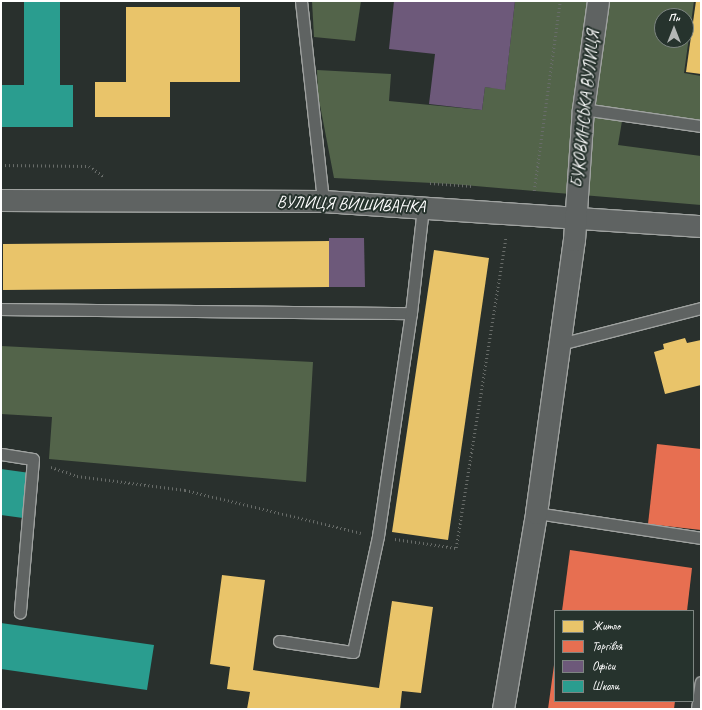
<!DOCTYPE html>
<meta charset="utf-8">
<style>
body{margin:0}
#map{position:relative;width:702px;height:710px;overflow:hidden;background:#29302d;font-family:Caveat,sans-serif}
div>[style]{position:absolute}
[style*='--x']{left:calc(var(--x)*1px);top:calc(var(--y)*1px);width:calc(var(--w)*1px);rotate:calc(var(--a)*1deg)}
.green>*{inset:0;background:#53644a}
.homes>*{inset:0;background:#e9c46a}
.shops>*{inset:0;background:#e76f51}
.offices>*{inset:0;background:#6d597a}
.schools>*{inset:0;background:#2a9d8f}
.path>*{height:2.5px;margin-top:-1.25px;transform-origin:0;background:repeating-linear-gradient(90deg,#686c69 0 1px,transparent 0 4px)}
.roads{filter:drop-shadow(1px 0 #9fa2a0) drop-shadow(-1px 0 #9fa2a0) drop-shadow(0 1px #9fa2a0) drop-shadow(0 -1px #9fa2a0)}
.service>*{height:11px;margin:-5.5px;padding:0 5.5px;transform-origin:5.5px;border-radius:5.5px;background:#5f6362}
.minor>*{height:21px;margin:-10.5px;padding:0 10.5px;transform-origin:10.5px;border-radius:10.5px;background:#5f6362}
span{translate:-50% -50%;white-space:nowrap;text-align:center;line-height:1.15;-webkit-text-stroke:4px #26332d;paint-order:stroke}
.street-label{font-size:17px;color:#fff}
.frame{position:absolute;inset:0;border:2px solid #fff;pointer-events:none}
.legend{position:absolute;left:554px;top:610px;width:140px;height:92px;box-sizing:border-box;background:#26332d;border:1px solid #7d8581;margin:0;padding:5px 7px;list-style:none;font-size:12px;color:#fff}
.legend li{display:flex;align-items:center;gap:8px;height:20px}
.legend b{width:20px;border:1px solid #7d8581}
.north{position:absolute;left:654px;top:8px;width:40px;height:40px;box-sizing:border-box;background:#26332d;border:1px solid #7d8581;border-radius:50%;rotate:0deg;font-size:11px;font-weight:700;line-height:16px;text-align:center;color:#fff}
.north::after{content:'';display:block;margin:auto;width:14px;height:18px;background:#b4b7b6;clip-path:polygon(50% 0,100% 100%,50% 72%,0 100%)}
</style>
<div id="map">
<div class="green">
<div style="clip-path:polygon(312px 1px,361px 1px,355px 41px,314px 37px)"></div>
<div style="clip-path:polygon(evenodd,515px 1px,694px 1px,684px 73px,701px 76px,701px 126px,623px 115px,618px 145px,701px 156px,701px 205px,452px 184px,334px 178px,318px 95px,317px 70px,391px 74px,389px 101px,482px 110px,485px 87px,505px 89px,515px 1px,662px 16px,686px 16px,686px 40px,662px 40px,662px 16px)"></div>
<div style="clip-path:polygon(1px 346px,313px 362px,306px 482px,49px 459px,52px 417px,1px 414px)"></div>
</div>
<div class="homes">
<div style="clip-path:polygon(696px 1px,701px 1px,701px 74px,686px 72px)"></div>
<div style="clip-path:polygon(126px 7px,240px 7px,240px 82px,170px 82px,170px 117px,95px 117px,95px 82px,126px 82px)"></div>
<div style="clip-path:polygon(329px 241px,329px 287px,3px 290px,3px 244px)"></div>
<div style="clip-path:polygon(434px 250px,489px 258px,448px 540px,392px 532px)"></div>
<div style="clip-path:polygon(685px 338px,687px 343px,701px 340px,701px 385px,665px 394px,654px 352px,664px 349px,663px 344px)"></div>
<div style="clip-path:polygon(222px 575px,265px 580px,253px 670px,379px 688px,392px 601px,433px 607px,421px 693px,402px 691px,400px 709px,247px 709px,250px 692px,227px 689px,230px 667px,210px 664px)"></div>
</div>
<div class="shops">
<div style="clip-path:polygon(657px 444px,701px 449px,701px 530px,648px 524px)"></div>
<div style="clip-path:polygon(570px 550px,692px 568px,687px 611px,562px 611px)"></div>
<div style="clip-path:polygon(554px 665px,555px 701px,675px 701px,674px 709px,548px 709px)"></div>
</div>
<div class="offices">
<div style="clip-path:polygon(394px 1px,515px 1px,505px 90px,485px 87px,482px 110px,429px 104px,435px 54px,389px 49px)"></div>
<div style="clip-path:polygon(329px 238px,364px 238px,365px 287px,329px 287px)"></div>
</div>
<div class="schools">
<div style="clip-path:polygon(24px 1px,60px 1px,60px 85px,73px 85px,73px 127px,1px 127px,1px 85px,24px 85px)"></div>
<div style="clip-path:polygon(1px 469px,30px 473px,23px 518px,1px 515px)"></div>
<div style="clip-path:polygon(1px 623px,154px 645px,147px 690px,1px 669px)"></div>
</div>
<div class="path">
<div style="--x:1;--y:165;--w:88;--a:0.7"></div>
<div style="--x:89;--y:166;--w:19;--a:35"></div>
<div style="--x:430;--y:183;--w:43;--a:4"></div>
<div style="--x:534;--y:191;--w:192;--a:-82.2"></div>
<div style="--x:51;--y:467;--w:28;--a:19"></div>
<div style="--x:77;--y:476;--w:109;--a:7.4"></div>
<div style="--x:185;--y:490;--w:181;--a:13.7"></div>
<div style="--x:395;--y:539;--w:62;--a:8.4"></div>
<div style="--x:456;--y:548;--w:315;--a:-80.9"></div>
</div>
<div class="roads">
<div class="service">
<div style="--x:301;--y:1;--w:201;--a:83.7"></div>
<div style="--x:583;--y:109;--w:119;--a:8.2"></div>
<div style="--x:1;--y:309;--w:410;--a:0.6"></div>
<div style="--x:560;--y:344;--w:146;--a:-14.3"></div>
<div style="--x:1;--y:454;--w:32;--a:9"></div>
<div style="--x:33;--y:459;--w:154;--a:94.9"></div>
<div style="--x:536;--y:513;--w:167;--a:8.6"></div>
<div style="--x:279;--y:641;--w:75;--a:8.5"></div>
<div style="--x:353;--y:652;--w:119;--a:-77.8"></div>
<div style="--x:378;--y:536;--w:225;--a:-81.6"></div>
<div style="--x:411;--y:313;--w:107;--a:-83.5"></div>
<div style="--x:697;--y:709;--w:27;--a:-82"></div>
</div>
<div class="minor">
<div style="--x:1;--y:200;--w:322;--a:0.2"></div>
<div style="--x:323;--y:201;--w:379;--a:3.8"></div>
<div style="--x:503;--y:709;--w:199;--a:-80.4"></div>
<div style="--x:536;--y:513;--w:276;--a:-82.1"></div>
<div style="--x:574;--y:240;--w:131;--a:-86.1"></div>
<div style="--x:583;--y:109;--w:109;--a:-82.1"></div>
</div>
</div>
<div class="street-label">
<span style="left:585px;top:109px;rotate:-84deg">БУКОВИНСЬКА ВУЛИЦЯ</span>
<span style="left:351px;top:204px;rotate:2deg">ВУЛИЦЯ ВИШИВАНКА</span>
</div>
<div class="frame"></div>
<ul class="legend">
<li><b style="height:11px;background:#e9c46a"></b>Житло</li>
<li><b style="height:11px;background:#e76f51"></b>Торгівля</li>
<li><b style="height:11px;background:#6d597a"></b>Офіси</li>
<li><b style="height:11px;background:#2a9d8f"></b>Школи</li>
</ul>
<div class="north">Пн</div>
</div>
